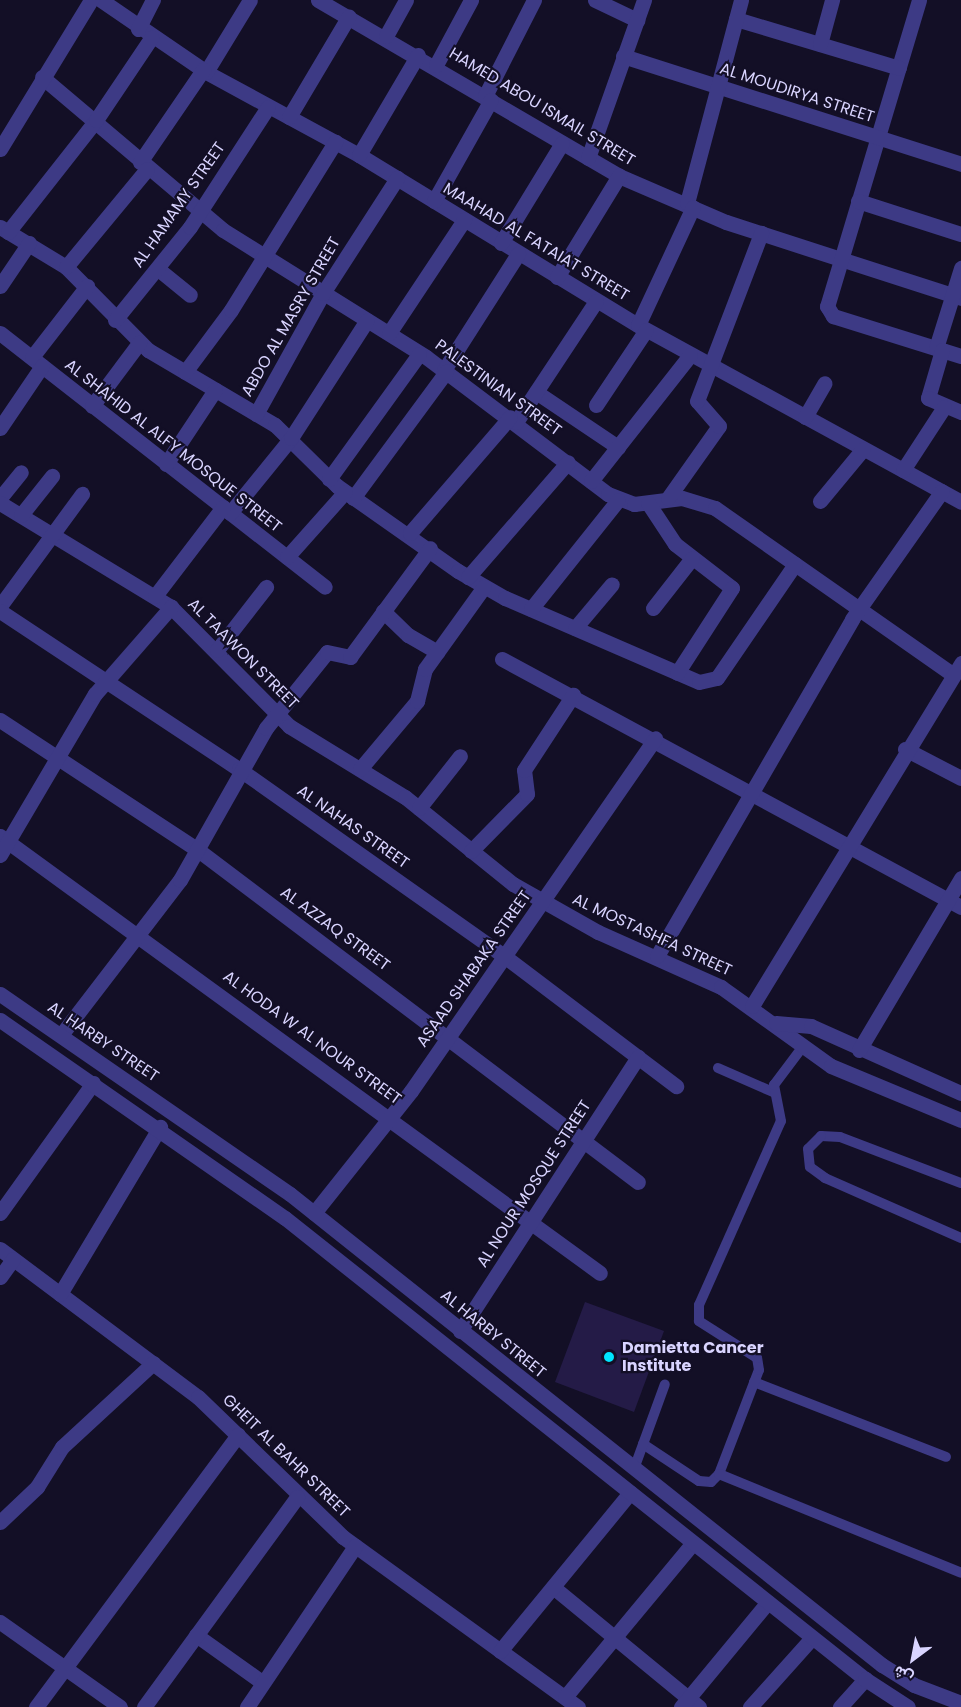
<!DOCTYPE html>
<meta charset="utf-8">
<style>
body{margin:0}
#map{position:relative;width:961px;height:1707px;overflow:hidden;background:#130f26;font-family:Poppins,Vazirmatn,sans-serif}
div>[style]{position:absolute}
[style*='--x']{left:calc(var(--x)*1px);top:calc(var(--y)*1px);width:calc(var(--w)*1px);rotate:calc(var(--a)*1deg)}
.building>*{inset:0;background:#241b47}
.service>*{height:10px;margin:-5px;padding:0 5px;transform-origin:5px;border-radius:5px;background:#3d3a85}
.minor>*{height:15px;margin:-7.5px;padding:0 7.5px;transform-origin:7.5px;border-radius:7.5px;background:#3d3a85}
.tertiary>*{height:15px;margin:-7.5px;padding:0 7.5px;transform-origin:7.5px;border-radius:7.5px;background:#3d3a85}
.dots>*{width:16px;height:16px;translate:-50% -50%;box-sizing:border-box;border:3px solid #130f26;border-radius:50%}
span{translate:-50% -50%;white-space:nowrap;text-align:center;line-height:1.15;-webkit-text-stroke:4.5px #130f26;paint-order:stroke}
.street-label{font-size:16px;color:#d9d4ff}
.poi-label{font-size:16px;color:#d9d4ff;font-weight:700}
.left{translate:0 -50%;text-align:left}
.north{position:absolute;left:883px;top:1629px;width:60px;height:60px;-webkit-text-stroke:4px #130f26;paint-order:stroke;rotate:212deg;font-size:16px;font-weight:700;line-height:24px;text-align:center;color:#d9d4ff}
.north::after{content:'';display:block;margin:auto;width:21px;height:27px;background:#d9d4ff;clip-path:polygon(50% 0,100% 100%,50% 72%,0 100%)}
</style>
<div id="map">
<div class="building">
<div style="clip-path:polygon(585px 1302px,664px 1331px,634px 1412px,555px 1382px)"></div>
</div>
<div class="service">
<div style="--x:718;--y:1068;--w:60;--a:23.6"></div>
<div style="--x:961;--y:1183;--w:129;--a:-159.2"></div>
<div style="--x:840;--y:1137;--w:19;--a:-177"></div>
<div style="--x:821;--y:1136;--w:18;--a:135"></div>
<div style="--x:808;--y:1149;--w:18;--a:84"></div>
<div style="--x:810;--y:1167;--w:19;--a:36"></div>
<div style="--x:825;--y:1178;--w:149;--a:23.8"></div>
<div style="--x:754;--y:1382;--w:206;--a:21.3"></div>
<div style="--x:643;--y:1444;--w:67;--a:33.5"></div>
<div style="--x:699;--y:1481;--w:12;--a:5"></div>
<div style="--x:711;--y:1482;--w:11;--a:-45"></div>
<div style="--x:719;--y:1474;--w:111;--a:-69"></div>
<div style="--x:759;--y:1370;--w:12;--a:-99"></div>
<div style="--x:757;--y:1358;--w:69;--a:-147.5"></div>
<div style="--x:699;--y:1321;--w:16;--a:-90"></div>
<div style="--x:699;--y:1305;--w:201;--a:-66"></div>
<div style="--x:781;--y:1121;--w:37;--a:-101"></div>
<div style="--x:774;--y:1085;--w:45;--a:-53.1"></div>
<div style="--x:634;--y:1469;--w:90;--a:-70"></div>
<div style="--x:719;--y:1474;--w:261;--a:22.2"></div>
</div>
<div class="minor">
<div style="--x:101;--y:0;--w:127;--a:34.4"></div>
<div style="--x:206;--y:72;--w:174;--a:28.5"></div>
<div style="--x:359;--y:155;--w:327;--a:31.4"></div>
<div style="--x:638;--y:325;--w:368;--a:28.7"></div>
<div style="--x:318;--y:0;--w:349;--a:30.3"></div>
<div style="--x:619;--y:176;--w:116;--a:23.3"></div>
<div style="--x:726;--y:222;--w:247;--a:17.9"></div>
<div style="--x:595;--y:0;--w:47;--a:25.5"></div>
<div style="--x:919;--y:0;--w:320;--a:106.7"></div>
<div style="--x:827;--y:306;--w:12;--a:59"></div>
<div style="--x:833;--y:316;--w:134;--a:17.4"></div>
<div style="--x:736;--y:19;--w:170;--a:16.7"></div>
<div style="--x:138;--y:29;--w:33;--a:-63"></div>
<div style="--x:386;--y:36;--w:41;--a:-60.9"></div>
<div style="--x:820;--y:44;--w:46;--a:-74.7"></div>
<div style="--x:623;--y:56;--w:355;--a:17.7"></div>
<div style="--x:436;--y:65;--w:74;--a:-61.7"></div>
<div style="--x:206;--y:72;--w:84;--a:-58.6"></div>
<div style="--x:42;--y:77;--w:237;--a:40.2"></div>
<div style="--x:223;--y:230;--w:239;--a:32"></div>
<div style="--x:426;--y:357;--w:228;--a:37"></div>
<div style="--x:608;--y:494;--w:28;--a:21"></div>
<div style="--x:634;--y:504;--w:48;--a:-7.1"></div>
<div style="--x:682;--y:498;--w:34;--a:17"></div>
<div style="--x:715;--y:508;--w:289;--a:35"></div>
<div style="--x:485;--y:96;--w:108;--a:-63"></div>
<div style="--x:289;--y:117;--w:117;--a:-59.3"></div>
<div style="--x:0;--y:149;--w:175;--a:-58.6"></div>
<div style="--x:359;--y:155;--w:116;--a:-59.5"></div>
<div style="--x:588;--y:158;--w:168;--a:-70.5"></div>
<div style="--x:140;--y:162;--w:112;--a:-55.6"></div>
<div style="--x:434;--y:201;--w:116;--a:-60.6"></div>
<div style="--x:858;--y:201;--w:108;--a:17.8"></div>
<div style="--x:687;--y:203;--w:210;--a:-75.1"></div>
<div style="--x:0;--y:227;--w:77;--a:31.2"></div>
<div style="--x:66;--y:267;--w:117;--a:45.3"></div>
<div style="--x:148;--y:350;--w:147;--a:30.6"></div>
<div style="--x:275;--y:425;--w:87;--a:44.5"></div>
<div style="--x:337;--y:486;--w:148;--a:35.1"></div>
<div style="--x:458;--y:571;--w:54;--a:29.9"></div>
<div style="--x:505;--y:598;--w:211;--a:23.4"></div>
<div style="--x:699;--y:682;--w:18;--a:-13"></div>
<div style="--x:717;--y:678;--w:138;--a:-55.6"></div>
<div style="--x:8;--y:232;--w:142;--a:-51.8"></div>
<div style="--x:96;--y:120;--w:99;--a:-56.1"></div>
<div style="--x:501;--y:243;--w:117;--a:-58.6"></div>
<div style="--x:66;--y:267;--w:127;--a:-50.4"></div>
<div style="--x:158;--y:269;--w:41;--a:39.1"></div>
<div style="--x:557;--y:277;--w:119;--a:-58.5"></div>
<div style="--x:0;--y:286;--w:52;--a:-56"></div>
<div style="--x:115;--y:320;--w:119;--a:-51.1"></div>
<div style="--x:190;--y:227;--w:143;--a:-57"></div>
<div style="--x:638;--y:325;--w:130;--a:-65"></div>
<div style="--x:0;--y:333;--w:412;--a:38"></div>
<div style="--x:389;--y:333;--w:136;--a:-56.4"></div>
<div style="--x:936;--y:348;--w:84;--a:-72.6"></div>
<div style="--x:942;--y:350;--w:50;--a:106.3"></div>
<div style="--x:928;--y:398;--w:36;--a:23"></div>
<div style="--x:32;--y:357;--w:90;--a:-52.2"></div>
<div style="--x:444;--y:370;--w:138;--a:-57.5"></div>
<div style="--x:185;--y:372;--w:77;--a:-53.4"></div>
<div style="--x:231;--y:310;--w:198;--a:-58.2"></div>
<div style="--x:536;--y:392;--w:99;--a:33.9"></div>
<div style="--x:596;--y:405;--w:90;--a:-56.3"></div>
<div style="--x:92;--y:406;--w:79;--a:-53.3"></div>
<div style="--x:256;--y:414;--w:138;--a:-61"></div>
<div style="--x:323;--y:293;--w:137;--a:-57.2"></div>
<div style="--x:805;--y:417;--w:39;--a:-60"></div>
<div style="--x:516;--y:422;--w:145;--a:-56.5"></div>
<div style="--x:0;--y:428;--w:75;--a:-55.9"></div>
<div style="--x:166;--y:464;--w:89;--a:-56.5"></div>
<div style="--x:903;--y:470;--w:75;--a:-56.9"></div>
<div style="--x:329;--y:479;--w:154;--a:-54.2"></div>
<div style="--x:591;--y:481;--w:160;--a:-51.8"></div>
<div style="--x:0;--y:498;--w:33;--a:-51"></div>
<div style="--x:353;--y:498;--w:157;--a:-53.6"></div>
<div style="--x:668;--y:498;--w:88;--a:-54.7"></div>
<div style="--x:719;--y:426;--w:33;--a:-131"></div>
<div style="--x:697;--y:401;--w:180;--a:-69.1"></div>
<div style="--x:820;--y:501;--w:67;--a:-50.4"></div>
<div style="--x:0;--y:503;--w:200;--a:31.3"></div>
<div style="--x:171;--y:607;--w:168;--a:45.2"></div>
<div style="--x:289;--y:726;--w:136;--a:31.5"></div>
<div style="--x:405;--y:797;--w:139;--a:38.9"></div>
<div style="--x:513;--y:884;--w:98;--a:29.5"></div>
<div style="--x:598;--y:932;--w:135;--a:24.1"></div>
<div style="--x:721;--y:987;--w:135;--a:35.7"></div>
<div style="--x:831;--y:1066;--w:141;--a:22.6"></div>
<div style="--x:648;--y:503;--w:49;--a:56.6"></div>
<div style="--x:675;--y:544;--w:72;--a:37.7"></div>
<div style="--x:732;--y:588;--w:101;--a:122.9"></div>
<div style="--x:230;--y:513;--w:97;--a:-50.9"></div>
<div style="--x:291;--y:438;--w:140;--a:-57.2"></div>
<div style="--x:21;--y:515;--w:50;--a:-51.5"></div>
<div style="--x:410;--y:533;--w:153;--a:-49.2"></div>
<div style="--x:287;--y:557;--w:87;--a:-48.3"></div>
<div style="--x:468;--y:577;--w:152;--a:-49"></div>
<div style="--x:155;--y:596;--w:112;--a:-52.6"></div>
<div style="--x:0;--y:606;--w:139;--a:-53.8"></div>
<div style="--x:653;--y:608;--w:63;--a:-52"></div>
<div style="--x:531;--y:609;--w:139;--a:-51.4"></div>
<div style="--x:0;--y:611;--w:287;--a:33.5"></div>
<div style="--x:239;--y:769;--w:324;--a:35.2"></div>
<div style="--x:504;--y:956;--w:216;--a:37.1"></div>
<div style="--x:383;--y:611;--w:35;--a:44"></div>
<div style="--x:408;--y:635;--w:34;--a:30"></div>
<div style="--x:575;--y:628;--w:57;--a:-49.9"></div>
<div style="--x:217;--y:650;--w:80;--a:-52.1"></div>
<div style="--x:502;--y:659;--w:522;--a:28.38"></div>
<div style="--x:0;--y:720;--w:237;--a:33.3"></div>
<div style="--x:198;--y:850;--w:551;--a:37.04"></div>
<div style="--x:905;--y:749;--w:63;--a:27.4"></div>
<div style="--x:360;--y:769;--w:89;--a:-50"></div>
<div style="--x:417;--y:701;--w:33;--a:-76"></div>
<div style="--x:425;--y:669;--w:101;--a:-54.3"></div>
<div style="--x:419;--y:808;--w:66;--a:-51.7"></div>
<div style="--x:0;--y:836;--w:742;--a:36.07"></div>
<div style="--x:471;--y:851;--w:80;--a:-45.5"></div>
<div style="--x:527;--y:794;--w:24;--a:-97"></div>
<div style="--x:524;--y:770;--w:90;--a:-56.8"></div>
<div style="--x:0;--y:855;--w:187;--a:-59.5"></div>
<div style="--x:95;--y:694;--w:116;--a:-48.9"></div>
<div style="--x:657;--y:956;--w:389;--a:-59.9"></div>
<div style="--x:852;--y:619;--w:156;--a:-54.9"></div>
<div style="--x:752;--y:1006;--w:402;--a:-58.6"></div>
<div style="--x:776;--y:1023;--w:35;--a:5"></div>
<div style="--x:811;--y:1026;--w:164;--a:24.1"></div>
<div style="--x:61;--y:1035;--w:195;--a:-52.5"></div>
<div style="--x:180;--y:880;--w:175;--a:-60.5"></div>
<div style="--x:266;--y:728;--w:97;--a:-51.2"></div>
<div style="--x:327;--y:652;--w:24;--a:12"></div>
<div style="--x:350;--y:657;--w:135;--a:-53.7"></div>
<div style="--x:859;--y:1050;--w:200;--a:-59.3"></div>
<div style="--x:0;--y:1213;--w:160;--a:-54.4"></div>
<div style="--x:314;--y:1213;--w:156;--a:-51.5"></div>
<div style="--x:411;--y:1091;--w:429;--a:-55.3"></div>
<div style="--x:0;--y:1249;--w:247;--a:36.8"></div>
<div style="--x:198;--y:1397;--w:202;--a:44"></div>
<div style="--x:343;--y:1537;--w:290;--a:35.9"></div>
<div style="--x:0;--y:1277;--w:22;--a:-54"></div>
<div style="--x:60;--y:1294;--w:195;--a:-59.1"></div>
<div style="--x:460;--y:1331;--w:327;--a:-57"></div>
<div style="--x:0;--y:1522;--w:51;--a:-43.4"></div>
<div style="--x:37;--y:1487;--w:47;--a:-58"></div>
<div style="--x:62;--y:1447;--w:124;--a:-42.7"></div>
<div style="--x:553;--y:1587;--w:189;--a:39.4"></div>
<div style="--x:0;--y:1622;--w:147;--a:35.3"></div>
<div style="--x:196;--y:1635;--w:81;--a:35.5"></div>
<div style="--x:500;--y:1651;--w:205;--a:-50.6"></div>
<div style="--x:565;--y:1697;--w:200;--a:-50.3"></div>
<div style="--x:36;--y:1707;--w:339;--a:-53.4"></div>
<div style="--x:144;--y:1707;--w:260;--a:-53.9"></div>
<div style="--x:247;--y:1707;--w:194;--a:-56.1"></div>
<div style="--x:681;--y:1707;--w:136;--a:-50.4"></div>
<div style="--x:750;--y:1707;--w:93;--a:-48.1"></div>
<div style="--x:840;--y:1707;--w:38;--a:-48"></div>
</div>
<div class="tertiary">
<div style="--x:0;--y:994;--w:352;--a:34.6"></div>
<div style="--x:290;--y:1194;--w:757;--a:38.51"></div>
<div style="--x:882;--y:1665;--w:38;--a:32"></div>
<div style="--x:914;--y:1685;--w:50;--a:21"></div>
<div style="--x:0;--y:1020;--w:347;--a:34.8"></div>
<div style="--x:285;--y:1218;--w:741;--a:38.48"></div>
<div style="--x:865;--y:1679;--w:51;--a:33.1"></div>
</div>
<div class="dots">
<div style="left:609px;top:1357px;background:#00e5ff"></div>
</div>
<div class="street-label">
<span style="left:797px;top:93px;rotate:18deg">AL MOUDIRYA STREET</span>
<span style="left:542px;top:107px;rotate:31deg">HAMED ABOU ISMAIL STREET</span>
<span style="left:179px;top:205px;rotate:-55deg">AL HAMAMY STREET</span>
<span style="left:536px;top:242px;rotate:31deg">MAAHAD AL FATAIAT STREET</span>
<span style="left:291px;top:317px;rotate:-60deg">ABDO AL MASRY STREET</span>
<span style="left:498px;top:388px;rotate:36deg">PALESTINIAN STREET</span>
<span style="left:173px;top:446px;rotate:38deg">AL SHAHID AL ALFY MOSQUE STREET</span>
<span style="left:243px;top:654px;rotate:45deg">AL TAAWON STREET</span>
<span style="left:353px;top:827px;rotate:35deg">AL NAHAS STREET</span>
<span style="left:335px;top:929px;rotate:36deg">AL AZZAQ STREET</span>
<span style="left:652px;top:935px;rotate:25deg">AL MOSTASHFA STREET</span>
<span style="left:474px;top:969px;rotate:-55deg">ASAAD SHABAKA STREET</span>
<span style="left:312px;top:1038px;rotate:36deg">AL HODA W AL NOUR STREET</span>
<span style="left:103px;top:1042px;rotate:34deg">AL HARBY STREET</span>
<span style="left:534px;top:1184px;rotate:-57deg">AL NOUR MOSQUE STREET</span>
<span style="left:493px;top:1334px;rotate:39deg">AL HARBY STREET</span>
<span style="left:286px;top:1456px;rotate:44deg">GHEIT AL BAHR STREET</span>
</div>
<div class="poi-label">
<span class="left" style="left:622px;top:1357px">Damietta Cancer<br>Institute</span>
</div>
<div class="north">ش</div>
</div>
